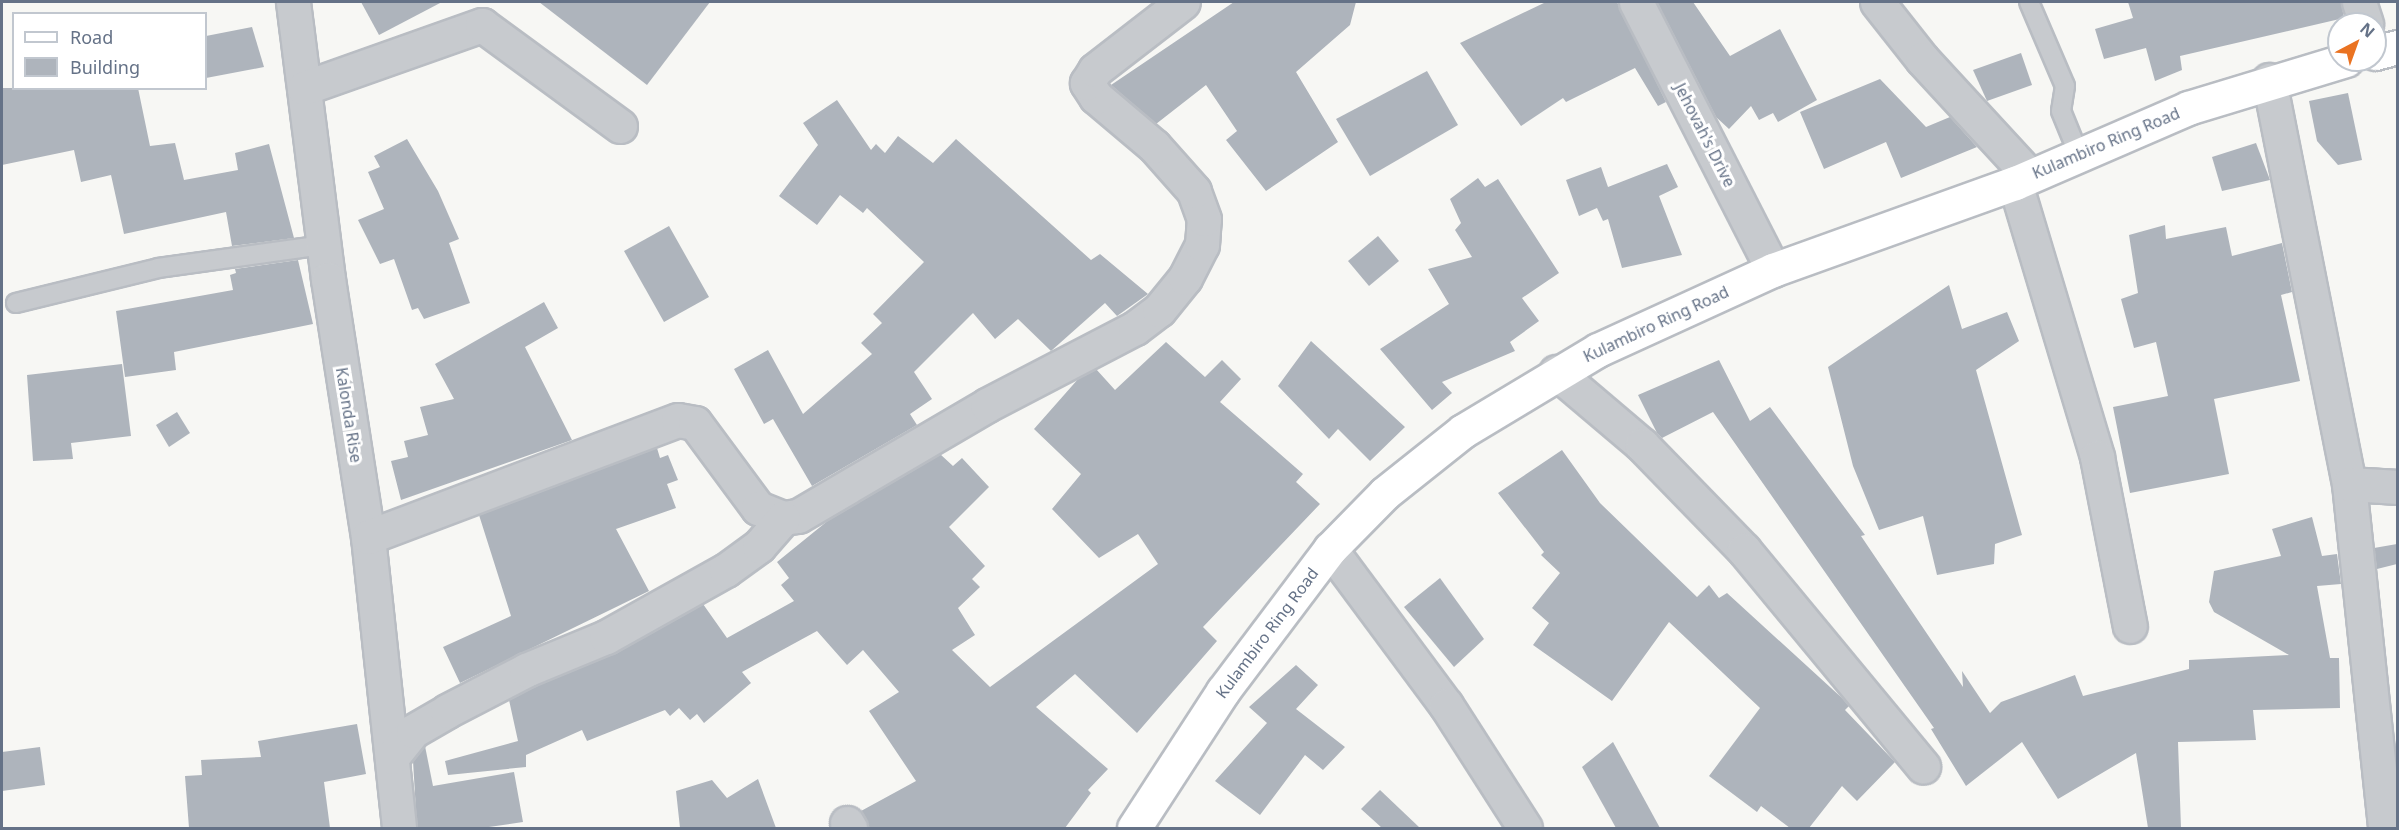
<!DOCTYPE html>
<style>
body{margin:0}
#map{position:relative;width:2399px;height:830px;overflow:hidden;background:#f7f7f4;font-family:"Noto Sans",sans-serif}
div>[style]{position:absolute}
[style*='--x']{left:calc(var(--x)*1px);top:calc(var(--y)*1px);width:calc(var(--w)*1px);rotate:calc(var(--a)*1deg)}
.building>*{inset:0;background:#aeb4bc}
.roads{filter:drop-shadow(2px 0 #b9bdc3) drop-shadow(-2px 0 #b9bdc3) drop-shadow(0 2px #b9bdc3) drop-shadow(0 -2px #b9bdc3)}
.lane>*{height:18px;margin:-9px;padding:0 9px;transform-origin:9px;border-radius:9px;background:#c7cace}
.street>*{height:33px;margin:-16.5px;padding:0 16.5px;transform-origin:16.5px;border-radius:16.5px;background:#c7cace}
.secondary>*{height:33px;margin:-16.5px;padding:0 16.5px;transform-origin:16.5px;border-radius:16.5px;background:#fff}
span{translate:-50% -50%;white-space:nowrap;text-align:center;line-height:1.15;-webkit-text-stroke:6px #fff;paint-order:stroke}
.street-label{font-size:16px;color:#657287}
.frame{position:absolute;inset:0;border:3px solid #657287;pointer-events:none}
.legend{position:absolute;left:12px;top:12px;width:195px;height:78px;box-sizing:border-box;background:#fff;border:2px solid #c1c7cf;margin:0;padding:8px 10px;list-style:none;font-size:18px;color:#657287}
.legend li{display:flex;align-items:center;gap:12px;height:30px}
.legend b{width:30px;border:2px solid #c1c7cf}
.north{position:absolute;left:2327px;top:12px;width:60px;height:60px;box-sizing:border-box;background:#fff;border:2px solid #c1c7cf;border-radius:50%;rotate:41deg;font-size:16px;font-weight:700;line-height:24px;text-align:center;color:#657287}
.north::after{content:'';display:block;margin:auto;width:21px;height:27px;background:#ea7322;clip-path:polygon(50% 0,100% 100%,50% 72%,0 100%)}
</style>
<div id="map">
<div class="building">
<div style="clip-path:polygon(361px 2px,442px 2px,379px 35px)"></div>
<div style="clip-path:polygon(539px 2px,710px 2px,647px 85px)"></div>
<div style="clip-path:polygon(1234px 2px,1356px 2px,1350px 25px,1296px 72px,1338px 142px,1266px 191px,1226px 140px,1237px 131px,1206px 85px,1156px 124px,1111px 85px)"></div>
<div style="clip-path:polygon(1546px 2px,1617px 2px,1666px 102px,1658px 106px,1635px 68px,1566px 102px,1563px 98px,1521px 126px,1460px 43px)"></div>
<div style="clip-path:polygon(1657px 2px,1693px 2px,1730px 56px,1780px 29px,1817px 100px,1778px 122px,1773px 113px,1759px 120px,1751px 106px,1729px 129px,1716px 117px)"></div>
<div style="clip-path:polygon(2128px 2px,2341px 2px,2344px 18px,2180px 56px,2182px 70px,2155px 81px,2146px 48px,2104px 59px,2095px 29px,2133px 18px)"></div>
<div style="clip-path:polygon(252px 27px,264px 67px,206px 78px,206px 36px)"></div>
<div style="clip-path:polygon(2021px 53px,2032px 85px,1987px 101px,1973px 70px)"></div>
<div style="clip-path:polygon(1427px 71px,1458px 125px,1370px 176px,1336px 119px)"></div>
<div style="clip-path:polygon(1880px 79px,1926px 127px,1950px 117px,1977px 147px,1901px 178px,1886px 142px,1824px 169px,1800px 112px)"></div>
<div style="clip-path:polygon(2px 88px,138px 88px,150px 146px,175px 143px,184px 180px,238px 170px,235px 153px,269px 144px,294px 238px,232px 246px,226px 212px,124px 234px,111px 175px,81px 182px,74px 150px,2px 165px)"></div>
<div style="clip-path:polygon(2348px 93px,2362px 160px,2338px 165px,2317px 141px,2309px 101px)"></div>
<div style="clip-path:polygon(837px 100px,871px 150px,876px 144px,885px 153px,898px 136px,933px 163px,956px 139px,1091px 260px,1100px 254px,1148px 294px,1117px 316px,1105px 303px,1051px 351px,1018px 319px,995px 339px,973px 313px,914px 372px,932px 399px,910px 414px,917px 425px,812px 486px,773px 419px,764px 424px,734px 369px,768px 350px,803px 414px,872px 354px,861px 343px,882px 323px,873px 314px,924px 262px,867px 208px,863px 213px,840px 195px,817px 225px,779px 196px,818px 145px,803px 123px)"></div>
<div style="clip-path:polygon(407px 139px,438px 191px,459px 239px,449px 243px,470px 303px,424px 319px,418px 308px,412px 310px,394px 259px,380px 264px,358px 220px,384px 209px,368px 172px,380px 167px,374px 156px)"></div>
<div style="clip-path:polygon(2256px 143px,2270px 180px,2222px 191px,2212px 157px)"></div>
<div style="clip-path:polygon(1667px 164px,1678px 187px,1659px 196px,1682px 255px,1622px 268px,1608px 219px,1603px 221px,1597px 208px,1579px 216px,1566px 180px,1601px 167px,1608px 187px)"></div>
<div style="clip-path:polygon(1478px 178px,1485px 187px,1498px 179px,1559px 273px,1522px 298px,1539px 321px,1510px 342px,1515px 351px,1442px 382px,1452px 393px,1432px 410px,1380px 349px,1449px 304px,1428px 269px,1472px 257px,1455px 230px,1461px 223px,1450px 199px)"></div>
<div style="clip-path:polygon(2165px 225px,2166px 239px,2226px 227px,2232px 256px,2282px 243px,2292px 292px,2281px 295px,2300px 381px,2214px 399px,2229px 474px,2130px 493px,2113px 407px,2168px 396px,2156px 342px,2134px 348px,2121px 299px,2138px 293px,2129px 235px)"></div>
<div style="clip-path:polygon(669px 226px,709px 297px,664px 322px,624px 251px)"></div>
<div style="clip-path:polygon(1378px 236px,1399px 261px,1369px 286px,1348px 261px)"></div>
<div style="clip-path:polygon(298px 260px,313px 324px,174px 352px,176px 370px,125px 377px,116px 311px,233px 290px,230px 275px,236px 273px,235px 269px)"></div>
<div style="clip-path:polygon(1949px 285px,1962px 329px,2007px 312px,2019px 341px,1976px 370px,2022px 535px,1995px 544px,1994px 564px,1937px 575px,1923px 516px,1879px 530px,1853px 466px,1828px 367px)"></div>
<div style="clip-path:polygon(544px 302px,558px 328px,525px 347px,572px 440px,401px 500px,391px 461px,408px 457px,404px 441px,428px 435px,420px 407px,454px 399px,435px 364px)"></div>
<div style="clip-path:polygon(1311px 341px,1405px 427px,1370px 461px,1338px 429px,1329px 439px,1278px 386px)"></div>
<div style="clip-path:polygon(1166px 342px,1205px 377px,1222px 360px,1241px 379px,1220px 402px,1303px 474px,1296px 482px,1320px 504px,1203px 627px,1217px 641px,1137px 733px,1075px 674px,1036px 707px,1108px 769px,1088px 790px,1091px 793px,1065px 828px,869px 828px,861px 811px,916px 781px,869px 711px,899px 692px,863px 650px,847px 665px,817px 631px,742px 672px,751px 683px,704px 723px,697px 714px,690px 720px,679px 708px,670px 716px,665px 710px,587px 741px,582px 730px,526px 755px,526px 767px,448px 775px,445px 761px,518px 741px,509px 700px,534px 687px,615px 653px,703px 604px,727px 638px,794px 601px,781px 585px,789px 578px,777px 562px,830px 519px,940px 454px,953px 466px,962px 458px,989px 487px,949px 527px,985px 566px,972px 579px,980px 587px,958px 608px,975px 635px,952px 650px,990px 687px,1158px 564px,1138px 534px,1099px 558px,1052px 509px,1081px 474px,1034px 429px,1079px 378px,1096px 369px,1115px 390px)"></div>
<div style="clip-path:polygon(1719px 360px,1750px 421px,1770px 407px,1865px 535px,1861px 536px,1963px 687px,1962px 671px,1990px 713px,2001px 702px,2075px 675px,2083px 696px,2189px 669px,2189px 660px,2289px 655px,2214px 612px,2209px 602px,2214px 571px,2281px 556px,2272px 529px,2312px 517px,2322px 556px,2337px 554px,2341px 584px,2317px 586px,2330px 658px,2339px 658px,2340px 708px,2253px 710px,2256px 740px,2178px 742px,2181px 828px,2148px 828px,2136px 753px,2058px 799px,2022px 742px,1966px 786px,1931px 729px,1934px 728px,1713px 412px,1662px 438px,1657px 433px,1638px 395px)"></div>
<div style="clip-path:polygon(122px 364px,131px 436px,71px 443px,73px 459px,33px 461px,27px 375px)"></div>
<div style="clip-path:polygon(177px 412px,190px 433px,169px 447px,156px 425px)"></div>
<div style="clip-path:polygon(657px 448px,660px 458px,668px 455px,678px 480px,667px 484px,676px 508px,616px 529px,649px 591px,460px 683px,443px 647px,511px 616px,479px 515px)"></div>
<div style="clip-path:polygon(1562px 450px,1600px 503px,1697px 597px,1709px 585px,1719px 598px,1727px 593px,1842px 698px,1849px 706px,1845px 710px,1895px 762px,1857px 801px,1842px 786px,1809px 828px,1790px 828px,1761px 806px,1757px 812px,1709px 776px,1760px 708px,1669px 622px,1612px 701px,1533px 645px,1549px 623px,1532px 608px,1560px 573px,1541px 555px,1544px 552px,1498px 493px)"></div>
<div style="clip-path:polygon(2397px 544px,2397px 564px,2377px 569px,2374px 548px)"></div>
<div style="clip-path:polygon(1440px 578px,1484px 639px,1454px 667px,1404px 607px)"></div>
<div style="clip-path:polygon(1296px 665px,1318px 685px,1296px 709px,1345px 747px,1323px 770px,1305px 755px,1260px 815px,1215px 781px,1267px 723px,1249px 707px)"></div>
<div style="clip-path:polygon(357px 724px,366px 774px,324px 782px,330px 828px,189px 828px,185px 776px,202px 775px,201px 760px,261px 757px,258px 741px)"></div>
<div style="clip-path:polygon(1613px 742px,1660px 828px,1616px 828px,1582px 767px)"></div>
<div style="clip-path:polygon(425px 746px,433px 786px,514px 772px,523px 822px,482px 828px,417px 828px,413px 761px)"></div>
<div style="clip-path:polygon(40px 747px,45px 785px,2px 791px,2px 752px)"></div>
<div style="clip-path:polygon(758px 779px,776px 828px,680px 828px,676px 791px,712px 780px,727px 798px)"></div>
<div style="clip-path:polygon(1380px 790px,1420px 828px,1382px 828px,1361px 809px)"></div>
</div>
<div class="roads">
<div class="lane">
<div style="--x:2029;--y:2;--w:91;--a:66.8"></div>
<div style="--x:2065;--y:86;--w:25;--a:99"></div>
<div style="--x:2061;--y:111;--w:48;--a:67.8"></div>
<div style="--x:16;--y:303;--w:146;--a:-13.8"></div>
<div style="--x:158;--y:268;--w:168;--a:-7.9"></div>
</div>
<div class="street">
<div style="--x:293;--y:2;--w:279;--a:82.8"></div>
<div style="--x:328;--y:279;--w:261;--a:81.2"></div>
<div style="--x:368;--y:537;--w:293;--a:83.9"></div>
<div style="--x:1636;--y:2;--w:301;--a:62.9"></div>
<div style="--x:1877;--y:2;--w:73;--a:51.7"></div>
<div style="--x:1922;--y:59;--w:159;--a:47.3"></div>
<div style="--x:2359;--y:2;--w:23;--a:72"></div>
<div style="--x:2269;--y:80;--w:412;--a:78.8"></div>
<div style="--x:2349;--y:484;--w:346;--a:84"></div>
<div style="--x:304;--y:88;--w:189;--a:-19.5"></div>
<div style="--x:482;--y:25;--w:171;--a:36.2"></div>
<div style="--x:2015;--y:183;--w:286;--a:73.3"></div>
<div style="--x:2097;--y:457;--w:172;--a:79"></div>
<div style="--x:1556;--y:372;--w:113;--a:40.3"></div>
<div style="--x:1642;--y:445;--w:146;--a:45.8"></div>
<div style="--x:1744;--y:550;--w:281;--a:50.4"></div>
<div style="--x:2349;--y:484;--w:49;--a:3.5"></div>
<div style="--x:368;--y:537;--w:331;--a:-20.7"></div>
<div style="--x:678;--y:420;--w:17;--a:10"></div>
<div style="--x:695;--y:423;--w:106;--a:53.5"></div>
<div style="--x:758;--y:508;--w:27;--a:22"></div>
<div style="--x:783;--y:518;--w:15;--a:-8"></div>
<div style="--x:798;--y:516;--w:219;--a:-30.4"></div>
<div style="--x:987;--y:405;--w:167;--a:-27.5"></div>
<div style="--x:1135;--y:328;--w:30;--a:-37"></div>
<div style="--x:1159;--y:310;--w:41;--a:-50.9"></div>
<div style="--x:1185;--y:278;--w:37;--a:-63"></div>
<div style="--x:1202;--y:245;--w:26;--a:-86"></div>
<div style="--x:1204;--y:219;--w:30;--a:-110"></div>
<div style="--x:1194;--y:191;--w:60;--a:-131.6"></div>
<div style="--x:1154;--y:146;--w:76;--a:-139.8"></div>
<div style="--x:1096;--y:97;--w:17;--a:-123"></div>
<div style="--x:1087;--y:83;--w:15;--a:-58"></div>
<div style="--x:1095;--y:70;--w:111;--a:-37.7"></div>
<div style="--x:1330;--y:549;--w:194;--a:53.4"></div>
<div style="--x:1446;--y:705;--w:146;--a:57.3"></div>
<div style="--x:392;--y:757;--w:33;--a:-51"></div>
<div style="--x:413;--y:731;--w:39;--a:-30"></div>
<div style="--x:447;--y:711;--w:89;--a:-27.4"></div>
<div style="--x:526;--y:670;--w:87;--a:-22.4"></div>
<div style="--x:606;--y:637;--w:137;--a:-29.2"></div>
<div style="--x:726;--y:570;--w:41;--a:-36"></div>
<div style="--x:759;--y:546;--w:37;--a:-49"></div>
<div style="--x:847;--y:823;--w:6;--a:59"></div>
</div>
<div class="secondary">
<div style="--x:2375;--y:53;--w:24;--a:-15"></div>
<div style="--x:1134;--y:828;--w:163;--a:-57"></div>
<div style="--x:1223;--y:691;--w:178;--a:-53"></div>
<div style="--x:1330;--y:549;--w:78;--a:-45.5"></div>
<div style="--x:1385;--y:493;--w:100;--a:-38.5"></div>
<div style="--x:1463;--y:431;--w:157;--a:-31"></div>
<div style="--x:1598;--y:350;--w:192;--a:-24.6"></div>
<div style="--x:1773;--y:270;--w:257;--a:-19.8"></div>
<div style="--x:2015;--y:183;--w:189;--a:-23.4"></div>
<div style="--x:2188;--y:108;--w:165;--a:-16.9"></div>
</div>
</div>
<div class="street-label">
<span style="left:1705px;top:135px;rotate:63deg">Jehovah's Drive</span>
<span style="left:2106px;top:143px;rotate:-23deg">Kulambiro Ring Road</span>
<span style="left:1656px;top:324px;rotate:-25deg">Kulambiro Ring Road</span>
<span style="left:349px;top:415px;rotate:81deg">Kalonda Rise</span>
<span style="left:1267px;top:633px;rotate:-53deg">Kulambiro Ring Road</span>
</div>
<div class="frame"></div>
<ul class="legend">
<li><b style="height:8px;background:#fff"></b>Road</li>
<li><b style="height:16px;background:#aeb4bc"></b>Building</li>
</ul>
<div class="north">N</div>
</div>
